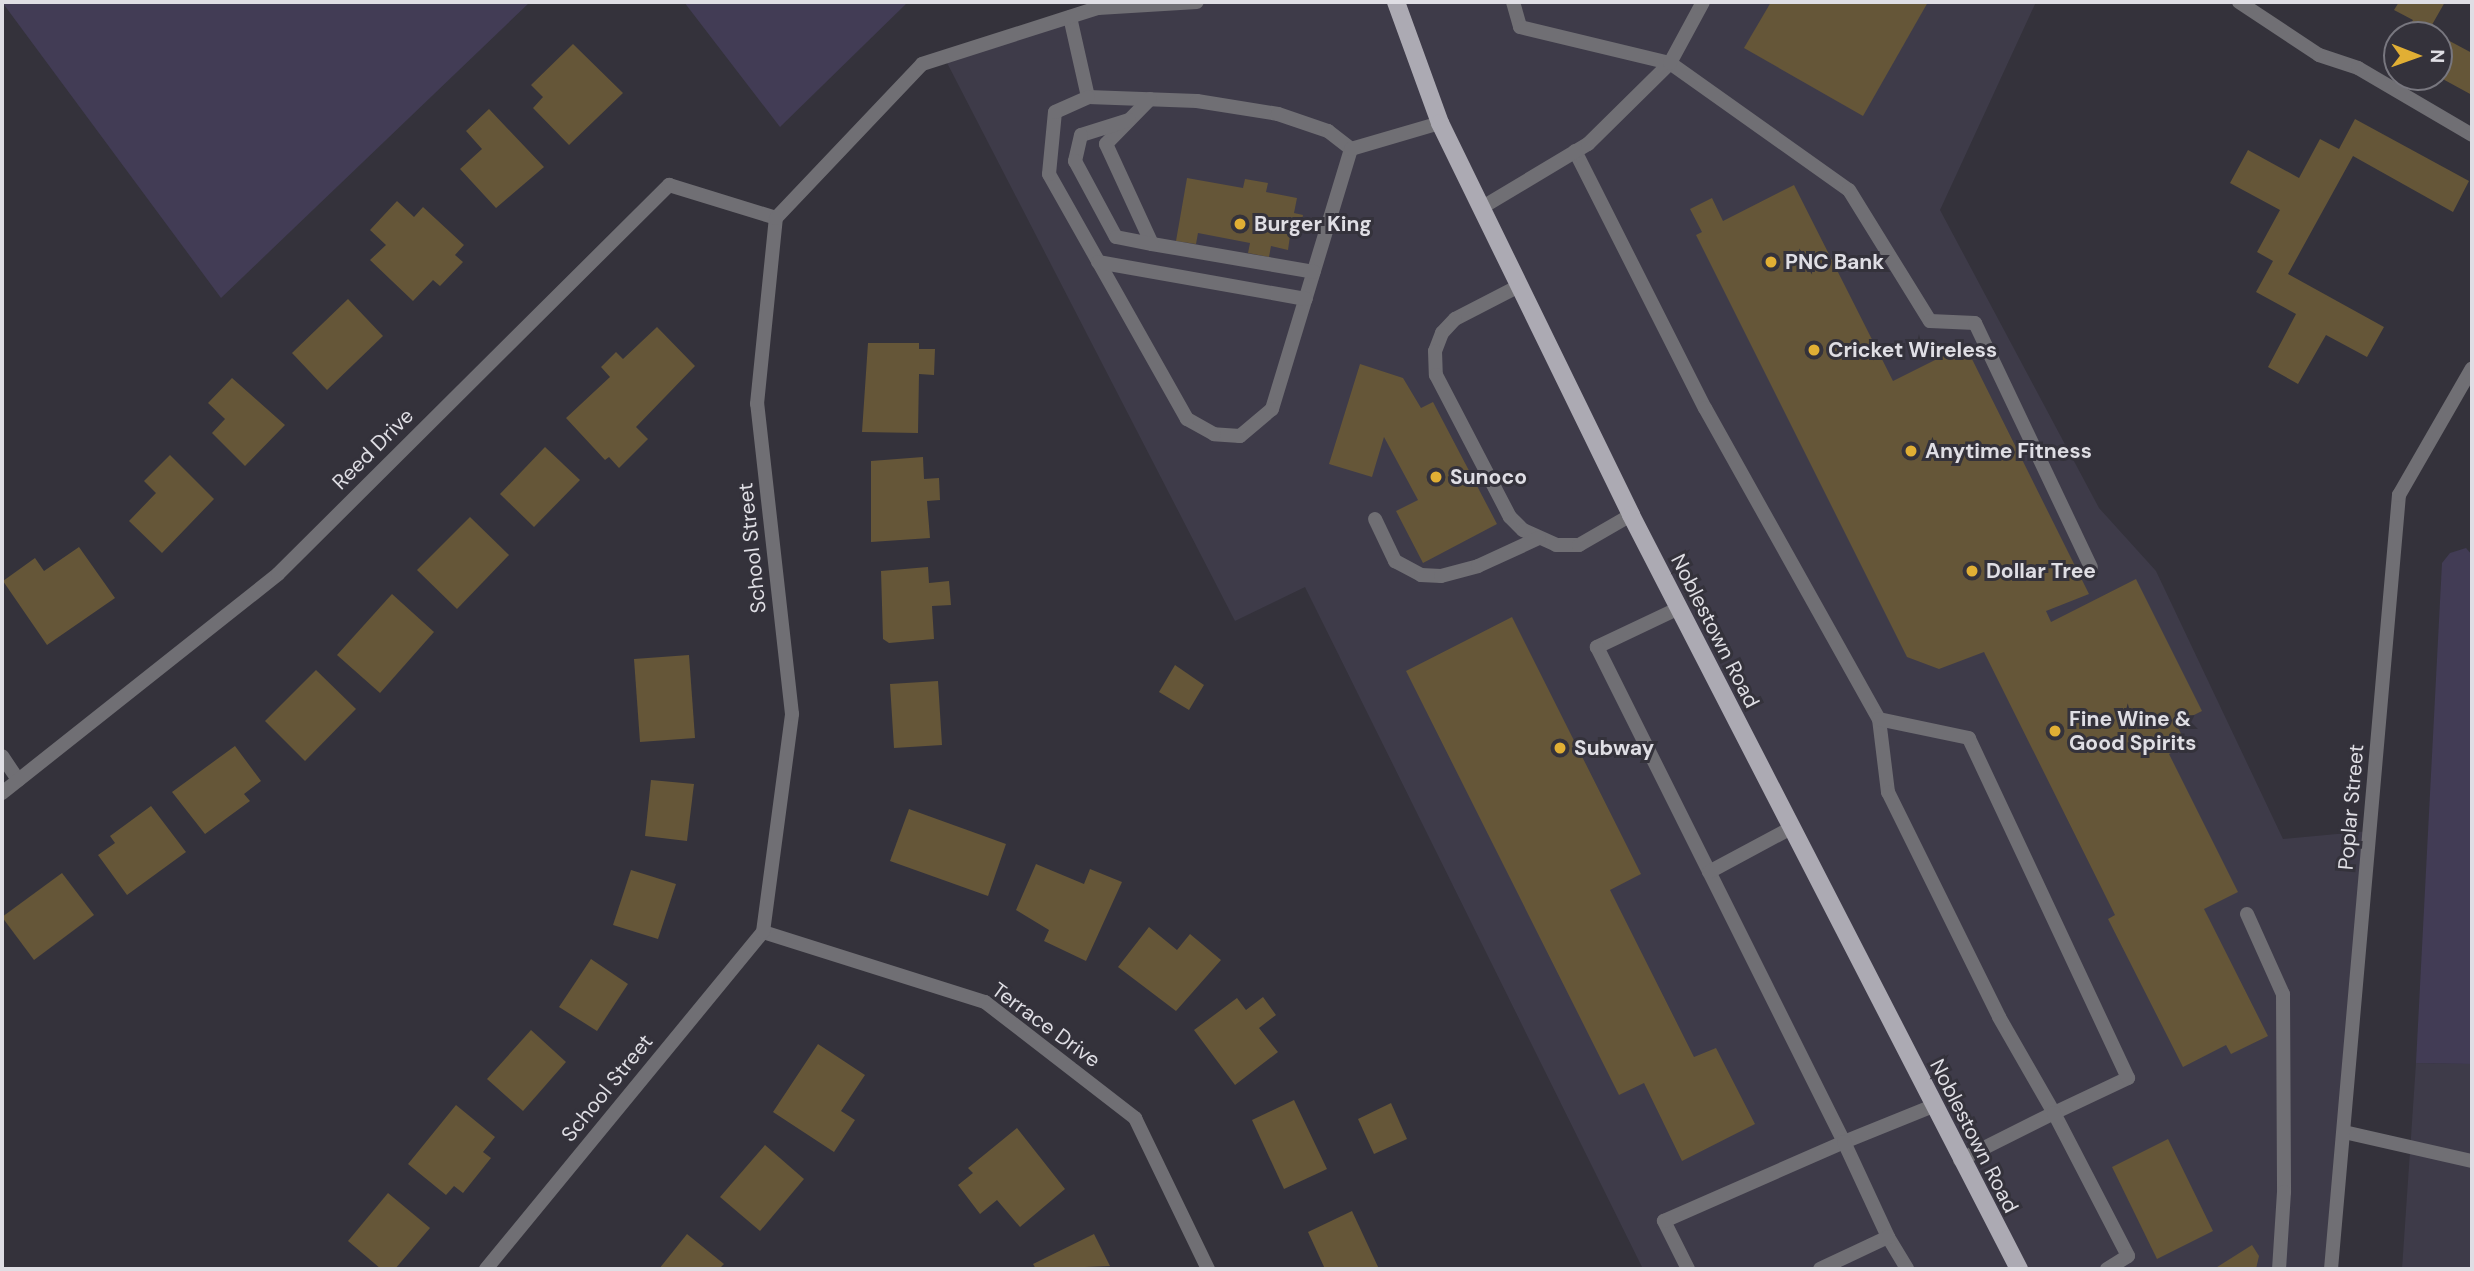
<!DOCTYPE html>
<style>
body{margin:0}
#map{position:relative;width:2474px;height:1271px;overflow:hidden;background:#34323b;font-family:"DM Sans",sans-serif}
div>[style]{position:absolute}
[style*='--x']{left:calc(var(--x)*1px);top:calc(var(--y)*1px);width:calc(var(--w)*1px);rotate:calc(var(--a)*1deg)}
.built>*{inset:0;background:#3e3b49}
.green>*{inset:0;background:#423c55}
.building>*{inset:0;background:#655638}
.service>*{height:14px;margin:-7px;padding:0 7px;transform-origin:7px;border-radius:7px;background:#706f74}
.minor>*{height:14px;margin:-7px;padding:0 7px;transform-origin:7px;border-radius:7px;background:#706f74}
.primary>*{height:18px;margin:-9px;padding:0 9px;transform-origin:9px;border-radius:9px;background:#acaab3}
.dots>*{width:19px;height:19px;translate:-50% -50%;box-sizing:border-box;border:4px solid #34323b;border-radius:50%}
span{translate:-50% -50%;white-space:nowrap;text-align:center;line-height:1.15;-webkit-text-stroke:6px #34323b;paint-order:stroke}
.poi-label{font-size:21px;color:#dfdee4;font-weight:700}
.left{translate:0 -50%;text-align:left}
.street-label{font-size:21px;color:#dfdee4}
.frame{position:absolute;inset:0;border:4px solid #dfdee4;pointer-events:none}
.north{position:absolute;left:2383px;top:21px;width:70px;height:70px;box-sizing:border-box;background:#34323b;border:2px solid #78777f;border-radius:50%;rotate:91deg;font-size:19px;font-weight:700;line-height:28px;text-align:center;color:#dfdee4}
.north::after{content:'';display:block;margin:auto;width:24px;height:32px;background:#e1af34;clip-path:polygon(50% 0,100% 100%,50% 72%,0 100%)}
</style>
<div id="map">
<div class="built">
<div style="clip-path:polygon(1197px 2px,2036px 2px,1940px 210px,2099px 508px,2156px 571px,2283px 839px,2369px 831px,2331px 1269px,1643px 1269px,1305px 587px,1235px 621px,944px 57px,1098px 8px)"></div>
<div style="clip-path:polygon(2416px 1063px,2472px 1064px,2472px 1269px,2402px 1269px)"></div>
</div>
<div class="green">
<div style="clip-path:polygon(2px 2px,530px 2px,221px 298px)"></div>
<div style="clip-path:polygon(684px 2px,908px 2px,780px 127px)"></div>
<div style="clip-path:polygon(2466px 548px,2472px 555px,2472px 1064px,2416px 1063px,2442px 563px,2450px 553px)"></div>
</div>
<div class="building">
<div style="clip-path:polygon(1771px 2px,1928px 2px,1863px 116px,1744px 48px)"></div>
<div style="clip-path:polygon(2399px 2px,2445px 2px,2429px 30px,2472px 53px,2472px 95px,2439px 77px,2439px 35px,2404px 35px,2413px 20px,2394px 10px)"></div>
<div style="clip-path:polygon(573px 44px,623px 93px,569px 145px,533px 108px,543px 97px,531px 85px)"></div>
<div style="clip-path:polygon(489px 109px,544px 167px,496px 208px,460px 169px,482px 149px,466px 131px)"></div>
<div style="clip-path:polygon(2355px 119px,2469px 181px,2453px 212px,2353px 156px,2288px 274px,2384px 327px,2367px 357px,2326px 335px,2298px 384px,2268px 367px,2296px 314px,2256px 292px,2273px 261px,2257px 252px,2280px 210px,2230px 183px,2248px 150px,2299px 178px,2320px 139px,2339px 149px)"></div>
<div style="clip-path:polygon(1187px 178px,1243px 188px,1245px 179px,1268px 183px,1266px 192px,1297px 198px,1294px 213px,1303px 215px,1299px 237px,1290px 236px,1288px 250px,1271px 246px,1269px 257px,1248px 253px,1250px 243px,1198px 233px,1196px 244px,1176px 241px)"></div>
<div style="clip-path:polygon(1794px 185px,1893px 381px,1965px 345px,2089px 594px,2046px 611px,2051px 622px,2136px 579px,2202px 711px,2176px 724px,2187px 745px,2169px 754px,2238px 892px,2204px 909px,2268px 1036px,2231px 1054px,2226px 1045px,2183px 1067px,2108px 919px,2115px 915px,1984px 652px,1939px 669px,1907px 657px,1696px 235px,1702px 232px,1690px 209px,1712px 198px,1723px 221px)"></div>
<div style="clip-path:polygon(397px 201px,414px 217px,423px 207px,464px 245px,455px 255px,463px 262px,440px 286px,433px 280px,413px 301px,370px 260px,386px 245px,370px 230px)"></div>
<div style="clip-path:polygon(348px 299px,383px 336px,327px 390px,292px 353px)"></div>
<div style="clip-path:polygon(657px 327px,695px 366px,636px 427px,648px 439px,619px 468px,609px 457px,605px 460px,566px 418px,610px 377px,601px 367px,616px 352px,623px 359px)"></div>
<div style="clip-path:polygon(868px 343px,919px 343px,919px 349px,935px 349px,934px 375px,919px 374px,918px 433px,862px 432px)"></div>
<div style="clip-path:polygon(1360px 364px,1403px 378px,1421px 408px,1433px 402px,1497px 524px,1423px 563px,1396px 511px,1418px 500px,1384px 437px,1372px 477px,1329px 464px)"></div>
<div style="clip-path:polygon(232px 378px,285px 425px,245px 466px,212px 433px,225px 419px,208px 403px)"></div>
<div style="clip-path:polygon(545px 447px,580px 480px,534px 527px,500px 494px)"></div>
<div style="clip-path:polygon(170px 455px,214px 499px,162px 553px,129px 521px,156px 493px,144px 481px)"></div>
<div style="clip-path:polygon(923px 457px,924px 479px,939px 478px,940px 500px,927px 501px,930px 538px,871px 542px,871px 461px)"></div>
<div style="clip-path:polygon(470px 517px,509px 555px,457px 609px,417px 570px)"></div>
<div style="clip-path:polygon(79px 547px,115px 598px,47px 645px,3px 581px,35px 558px,44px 571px)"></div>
<div style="clip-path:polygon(928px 567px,929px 583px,949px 581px,951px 605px,932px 606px,934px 639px,889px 643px,883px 639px,881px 571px)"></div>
<div style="clip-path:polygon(392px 594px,434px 632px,380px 693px,337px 655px)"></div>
<div style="clip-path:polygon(1512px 617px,1641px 874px,1610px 890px,1694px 1057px,1716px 1048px,1755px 1124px,1682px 1161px,1644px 1083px,1619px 1095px,1406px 671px)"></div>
<div style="clip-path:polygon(689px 655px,695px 738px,640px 742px,634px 659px)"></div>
<div style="clip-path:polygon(1175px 665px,1204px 685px,1189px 710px,1159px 692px)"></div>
<div style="clip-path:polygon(316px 670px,356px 709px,305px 761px,265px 721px)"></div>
<div style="clip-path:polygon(938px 681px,942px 745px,894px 748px,890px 684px)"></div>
<div style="clip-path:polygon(235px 746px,261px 781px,244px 794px,250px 801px,205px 834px,172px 792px)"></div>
<div style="clip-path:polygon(651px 780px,694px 784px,687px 841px,645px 836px)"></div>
<div style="clip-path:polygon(151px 806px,186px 852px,127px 895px,98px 855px,115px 843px,110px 836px)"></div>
<div style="clip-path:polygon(909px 809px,1006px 844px,988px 896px,890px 861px)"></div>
<div style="clip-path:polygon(1036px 864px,1084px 884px,1090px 869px,1122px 882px,1086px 961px,1044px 941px,1049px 930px,1016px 910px)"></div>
<div style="clip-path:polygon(631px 870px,676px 884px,658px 939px,613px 925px)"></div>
<div style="clip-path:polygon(62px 873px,94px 915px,34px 960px,2px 917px)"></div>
<div style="clip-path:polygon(1149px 927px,1177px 950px,1190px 934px,1221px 960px,1176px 1011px,1118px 967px)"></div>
<div style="clip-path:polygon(591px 959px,628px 984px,597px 1031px,559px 1007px)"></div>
<div style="clip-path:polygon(1263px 997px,1276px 1015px,1259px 1028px,1278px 1052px,1235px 1085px,1194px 1030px,1237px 998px,1246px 1010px)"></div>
<div style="clip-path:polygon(531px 1030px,566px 1062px,523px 1111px,487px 1079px)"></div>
<div style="clip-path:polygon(818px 1044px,865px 1075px,841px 1111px,855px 1120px,834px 1152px,773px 1112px)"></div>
<div style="clip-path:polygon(1294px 1100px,1327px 1169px,1284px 1189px,1252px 1120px)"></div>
<div style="clip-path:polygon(1391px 1103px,1407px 1139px,1374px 1154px,1358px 1119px)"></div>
<div style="clip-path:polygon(456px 1105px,495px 1137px,483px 1152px,491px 1158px,463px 1193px,454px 1186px,446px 1195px,408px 1164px)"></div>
<div style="clip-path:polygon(1017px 1128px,1065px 1189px,1020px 1227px,997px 1200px,980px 1214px,958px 1185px,973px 1173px,968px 1168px)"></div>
<div style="clip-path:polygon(2168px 1139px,2213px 1231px,2157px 1259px,2112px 1167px)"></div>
<div style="clip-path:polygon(765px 1145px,804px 1179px,760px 1231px,720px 1197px)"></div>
<div style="clip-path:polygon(388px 1193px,430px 1228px,395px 1269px,381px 1269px,348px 1241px)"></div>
<div style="clip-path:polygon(1352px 1211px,1379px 1269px,1325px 1269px,1308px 1232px)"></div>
<div style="clip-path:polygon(687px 1234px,724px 1264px,719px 1269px,659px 1269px)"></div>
<div style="clip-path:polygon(1094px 1234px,1110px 1266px,1036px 1269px,1033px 1264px)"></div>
<div style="clip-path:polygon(2252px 1245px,2259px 1256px,2256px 1269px,2214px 1269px)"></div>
</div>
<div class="service">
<div style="--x:1513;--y:2;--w:26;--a:74"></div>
<div style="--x:1520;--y:27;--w:154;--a:13.5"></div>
<div style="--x:1670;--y:63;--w:219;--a:35.4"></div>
<div style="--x:1849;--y:190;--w:154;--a:58.3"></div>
<div style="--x:1930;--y:321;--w:45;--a:2.5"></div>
<div style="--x:1975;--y:323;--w:270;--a:64.6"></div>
<div style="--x:2239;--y:2;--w:96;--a:33.5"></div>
<div style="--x:2319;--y:55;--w:41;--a:18.4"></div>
<div style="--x:2358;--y:68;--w:132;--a:30.4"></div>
<div style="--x:1070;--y:17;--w:82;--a:77.3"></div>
<div style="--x:1088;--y:97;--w:109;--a:2.1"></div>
<div style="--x:1197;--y:101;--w:82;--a:9.1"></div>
<div style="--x:1278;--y:114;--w:53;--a:18.8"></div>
<div style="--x:1328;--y:131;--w:29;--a:38"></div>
<div style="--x:1351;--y:149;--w:272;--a:106.9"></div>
<div style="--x:1272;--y:409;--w:42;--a:139.8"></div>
<div style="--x:1240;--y:436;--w:26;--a:-176"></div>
<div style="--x:1214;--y:434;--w:31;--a:-151"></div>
<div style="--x:1187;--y:419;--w:281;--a:-119.4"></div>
<div style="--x:1049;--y:174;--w:62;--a:-84.5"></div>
<div style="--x:1055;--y:112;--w:36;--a:-24"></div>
<div style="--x:1150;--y:99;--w:63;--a:134.4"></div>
<div style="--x:1106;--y:144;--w:110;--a:65.3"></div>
<div style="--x:1152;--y:244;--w:164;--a:9.8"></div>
<div style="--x:1129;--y:120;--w:50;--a:162.6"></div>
<div style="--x:1081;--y:135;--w:27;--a:103"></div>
<div style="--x:1075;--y:161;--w:86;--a:61.7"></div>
<div style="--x:1116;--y:237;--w:37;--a:11"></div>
<div style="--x:1351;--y:149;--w:93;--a:-16.3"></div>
<div style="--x:1575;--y:151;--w:288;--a:63.2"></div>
<div style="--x:1705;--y:408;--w:356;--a:60.8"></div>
<div style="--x:1879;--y:719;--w:74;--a:83"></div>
<div style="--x:1888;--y:792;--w:251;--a:63.7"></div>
<div style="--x:1999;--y:1017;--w:111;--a:60.2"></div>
<div style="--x:2054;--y:1113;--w:82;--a:-25.3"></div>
<div style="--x:2128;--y:1078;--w:375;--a:-115.1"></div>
<div style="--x:1969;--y:738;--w:92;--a:-168.1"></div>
<div style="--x:1481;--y:208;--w:125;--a:-30.9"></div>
<div style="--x:1588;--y:144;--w:115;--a:-44.6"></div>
<div style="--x:1670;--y:63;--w:69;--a:-61.6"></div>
<div style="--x:1098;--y:262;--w:211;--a:10.1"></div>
<div style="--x:1519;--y:286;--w:72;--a:152.7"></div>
<div style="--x:1455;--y:319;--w:19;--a:133"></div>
<div style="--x:1442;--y:333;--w:19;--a:111"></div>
<div style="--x:1435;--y:351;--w:24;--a:88"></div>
<div style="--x:1436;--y:375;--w:160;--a:62.5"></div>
<div style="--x:1510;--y:517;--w:18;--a:45"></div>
<div style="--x:1523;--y:530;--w:36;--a:24"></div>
<div style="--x:1556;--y:545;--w:23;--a:0"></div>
<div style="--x:1579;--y:545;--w:60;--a:-30"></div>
<div style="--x:1375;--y:519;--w:47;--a:64.5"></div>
<div style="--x:1395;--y:561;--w:30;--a:28"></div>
<div style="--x:1421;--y:575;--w:20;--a:3"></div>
<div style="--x:1441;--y:576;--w:38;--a:-15"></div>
<div style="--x:1478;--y:566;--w:67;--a:-24.7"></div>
<div style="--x:1677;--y:609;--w:89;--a:154.6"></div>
<div style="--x:1597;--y:647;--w:553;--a:63.48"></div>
<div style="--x:1844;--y:1142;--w:96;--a:-22"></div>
<div style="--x:1709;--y:872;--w:93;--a:-28.2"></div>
<div style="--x:2247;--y:914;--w:88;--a:65.8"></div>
<div style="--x:2283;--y:994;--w:198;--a:89.7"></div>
<div style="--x:2284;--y:1192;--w:77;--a:93.7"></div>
<div style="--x:2344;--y:1132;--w:131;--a:12.8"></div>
<div style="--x:1960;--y:1160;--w:105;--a:-26.6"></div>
<div style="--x:2054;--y:1113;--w:161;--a:62.6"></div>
<div style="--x:2128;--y:1256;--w:25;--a:148"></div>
<div style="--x:1888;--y:1237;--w:37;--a:59"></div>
<div style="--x:1688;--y:1269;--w:54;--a:-116.6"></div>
<div style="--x:1664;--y:1221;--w:197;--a:-23.7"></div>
<div style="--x:1844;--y:1142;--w:105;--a:65.1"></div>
<div style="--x:1888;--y:1237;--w:75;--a:154.8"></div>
</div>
<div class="minor">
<div style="--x:2;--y:756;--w:29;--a:56"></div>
<div style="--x:2;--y:793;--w:352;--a:-38.4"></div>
<div style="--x:278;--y:574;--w:552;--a:-44.85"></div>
<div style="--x:669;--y:185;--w:112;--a:17.1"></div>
<div style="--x:763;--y:932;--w:233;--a:17.5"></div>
<div style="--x:985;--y:1002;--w:190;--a:37.7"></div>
<div style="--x:1135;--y:1118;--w:168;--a:64.2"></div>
<div style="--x:486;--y:1269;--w:436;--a:-50.6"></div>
<div style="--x:763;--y:932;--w:220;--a:-82.4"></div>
<div style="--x:792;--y:714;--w:312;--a:-96.4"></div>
<div style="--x:757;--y:404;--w:187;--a:-84.2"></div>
<div style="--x:776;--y:218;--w:212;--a:-46.5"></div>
<div style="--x:922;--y:64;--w:185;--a:-17.7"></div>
<div style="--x:1098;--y:8;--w:99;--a:-3.5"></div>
<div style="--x:2331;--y:1269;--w:777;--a:-84.98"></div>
<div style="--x:2399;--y:495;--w:146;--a:-60.1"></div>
</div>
<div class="primary">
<div style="--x:1396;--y:2;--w:129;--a:70"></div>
<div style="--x:1440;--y:123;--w:436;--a:64"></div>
<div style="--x:1631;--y:515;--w:848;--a:62.77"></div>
</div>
<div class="dots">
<div style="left:1240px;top:224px;background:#e1af34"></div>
<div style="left:1771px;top:262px;background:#e1af34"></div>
<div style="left:1814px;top:350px;background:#e1af34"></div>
<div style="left:1911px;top:451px;background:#e1af34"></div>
<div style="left:1436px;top:477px;background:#e1af34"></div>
<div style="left:1972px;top:571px;background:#e1af34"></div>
<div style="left:2055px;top:731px;background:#e1af34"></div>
<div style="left:1560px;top:748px;background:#e1af34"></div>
</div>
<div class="poi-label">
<span class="left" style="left:1254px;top:224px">Burger King</span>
<span class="left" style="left:1785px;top:262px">PNC Bank</span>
<span class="left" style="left:1828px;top:350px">Cricket Wireless</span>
<span class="left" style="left:1925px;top:451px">Anytime Fitness</span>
<span class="left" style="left:1450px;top:477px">Sunoco</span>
<span class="left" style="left:1986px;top:571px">Dollar Tree</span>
<span class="left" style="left:2069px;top:731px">Fine Wine &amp;<br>Good Spirits</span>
<span class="left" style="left:1574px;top:748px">Subway</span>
</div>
<div class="street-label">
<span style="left:373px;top:449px;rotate:-45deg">Reed Drive</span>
<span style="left:752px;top:548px;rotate:-96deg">School Street</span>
<span style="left:1715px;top:631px;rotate:63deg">Noblestown Road</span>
<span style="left:2351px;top:807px;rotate:-85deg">Poplar Street</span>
<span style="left:1046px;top:1025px;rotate:36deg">Terrace Drive</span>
<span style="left:607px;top:1088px;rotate:-51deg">School Street</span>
<span style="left:1974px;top:1136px;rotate:63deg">Noblestown Road</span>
</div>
<div class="frame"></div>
<div class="north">N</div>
</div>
